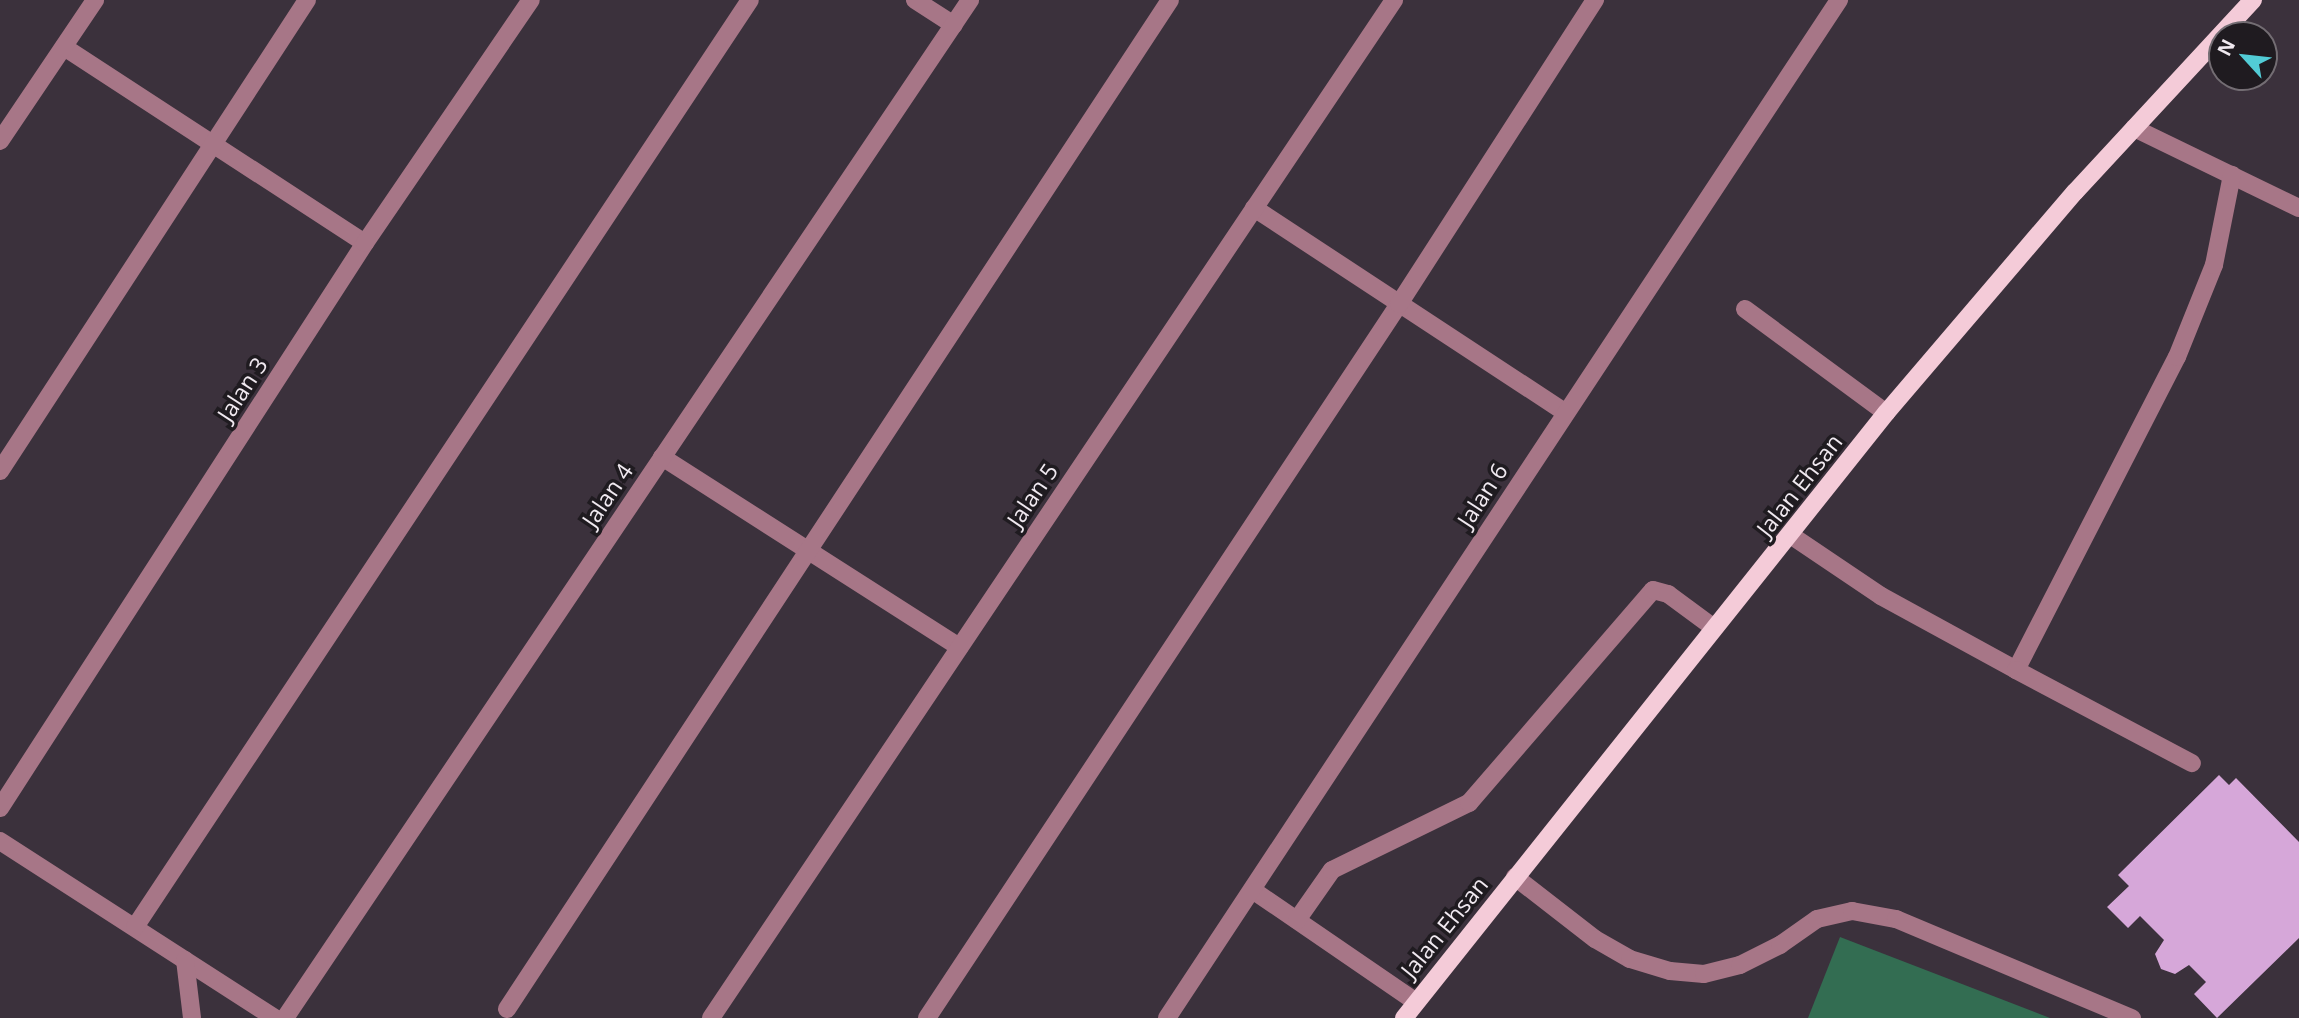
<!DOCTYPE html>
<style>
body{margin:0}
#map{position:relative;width:2299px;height:1018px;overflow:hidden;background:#3b313c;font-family:"Open Sans",sans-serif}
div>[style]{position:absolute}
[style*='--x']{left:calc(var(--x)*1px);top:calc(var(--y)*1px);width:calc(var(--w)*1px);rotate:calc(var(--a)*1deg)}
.green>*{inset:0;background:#336d52}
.building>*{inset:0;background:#d6a7d9}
.minor>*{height:18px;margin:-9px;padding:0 9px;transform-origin:9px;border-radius:9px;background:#a77687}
.major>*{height:18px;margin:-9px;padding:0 9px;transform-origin:9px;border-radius:9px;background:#f4cbd8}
span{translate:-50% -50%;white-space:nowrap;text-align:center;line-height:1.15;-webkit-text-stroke:7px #1f1b20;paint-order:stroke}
.street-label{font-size:23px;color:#f0e9f0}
.north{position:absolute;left:2208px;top:21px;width:70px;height:70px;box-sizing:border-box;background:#1f1b20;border:2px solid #736d73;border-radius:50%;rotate:297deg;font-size:19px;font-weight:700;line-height:28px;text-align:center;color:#f0e9f0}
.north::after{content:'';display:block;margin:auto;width:24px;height:32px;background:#52ccd6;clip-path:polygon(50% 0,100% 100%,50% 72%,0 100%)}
</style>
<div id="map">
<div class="green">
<div style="clip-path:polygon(1840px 937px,2050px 1018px,1808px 1018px)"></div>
</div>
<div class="building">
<div style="clip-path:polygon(2219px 775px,2229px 785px,2236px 778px,2299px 842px,2299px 938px,2217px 1018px,2194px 994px,2206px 982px,2189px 965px,2175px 974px,2161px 969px,2155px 954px,2164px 940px,2140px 916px,2128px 928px,2107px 907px,2129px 886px,2118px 875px)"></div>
</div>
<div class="minor">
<div style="--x:915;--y:0;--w:46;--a:32.7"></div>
<div style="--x:64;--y:47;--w:359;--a:33.1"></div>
<div style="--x:2134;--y:128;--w:183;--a:25.9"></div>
<div style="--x:0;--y:141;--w:170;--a:-56"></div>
<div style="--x:1254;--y:208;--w:372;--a:33.3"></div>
<div style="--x:1745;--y:309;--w:175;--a:36.4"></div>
<div style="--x:662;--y:457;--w:353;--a:32.6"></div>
<div style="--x:0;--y:471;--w:562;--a:-56.9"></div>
<div style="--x:1792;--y:536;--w:107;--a:34"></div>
<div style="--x:1881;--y:596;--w:154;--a:28.7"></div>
<div style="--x:2016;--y:670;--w:352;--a:-62.8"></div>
<div style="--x:2177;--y:357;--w:99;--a:-68.1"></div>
<div style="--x:2214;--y:265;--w:92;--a:-78.7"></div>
<div style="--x:2016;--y:670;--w:199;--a:27.9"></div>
<div style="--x:0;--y:808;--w:673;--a:-57.14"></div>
<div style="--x:365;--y:243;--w:294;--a:-55.7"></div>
<div style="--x:0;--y:841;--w:327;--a:32.8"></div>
<div style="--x:1515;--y:877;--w:101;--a:37.8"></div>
<div style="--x:1595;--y:939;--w:40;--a:29.7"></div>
<div style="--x:1630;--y:959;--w:42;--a:16.7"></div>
<div style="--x:1670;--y:971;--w:34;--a:5"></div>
<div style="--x:1704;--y:974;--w:37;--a:-14"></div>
<div style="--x:1740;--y:965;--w:45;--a:-26.6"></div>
<div style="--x:1780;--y:945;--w:45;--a:-35.1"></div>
<div style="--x:1817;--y:919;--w:36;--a:-13"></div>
<div style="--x:1852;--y:911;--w:45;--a:10.3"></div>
<div style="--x:1896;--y:919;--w:256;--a:22.8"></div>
<div style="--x:1254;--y:891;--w:196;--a:34.4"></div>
<div style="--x:1297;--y:920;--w:61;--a:-55"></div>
<div style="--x:1332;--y:870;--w:153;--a:-26.1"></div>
<div style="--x:1469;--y:803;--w:281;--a:-49.2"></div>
<div style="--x:1653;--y:590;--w:16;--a:15"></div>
<div style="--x:1668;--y:594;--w:56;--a:36.3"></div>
<div style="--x:135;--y:927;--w:1112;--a:-56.44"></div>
<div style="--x:185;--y:960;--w:58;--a:83.1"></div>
<div style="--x:507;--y:1009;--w:1207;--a:-56.69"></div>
<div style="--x:285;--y:1018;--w:1227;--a:-56.06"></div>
<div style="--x:711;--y:1018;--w:1226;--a:-56.14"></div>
<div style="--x:927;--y:1018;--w:856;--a:-56.53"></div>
<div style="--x:1399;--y:304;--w:362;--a:-57.2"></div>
<div style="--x:1167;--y:1018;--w:1220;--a:-56.57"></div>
</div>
<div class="major">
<div style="--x:1404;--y:1018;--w:774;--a:-51.46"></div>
<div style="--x:1886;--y:413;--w:291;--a:-49.5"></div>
<div style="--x:2075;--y:192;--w:262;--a:-47.2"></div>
</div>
<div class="street-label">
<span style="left:242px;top:389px;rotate:-57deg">Jalan 3</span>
<span style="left:1799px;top:485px;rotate:-52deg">Jalan Ehsan</span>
<span style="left:607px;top:495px;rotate:-56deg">Jalan 4</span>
<span style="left:1032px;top:495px;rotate:-56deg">Jalan 5</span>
<span style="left:1482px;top:495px;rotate:-57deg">Jalan 6</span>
<span style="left:1444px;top:927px;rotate:-51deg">Jalan Ehsan</span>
</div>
<div class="north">N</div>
</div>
